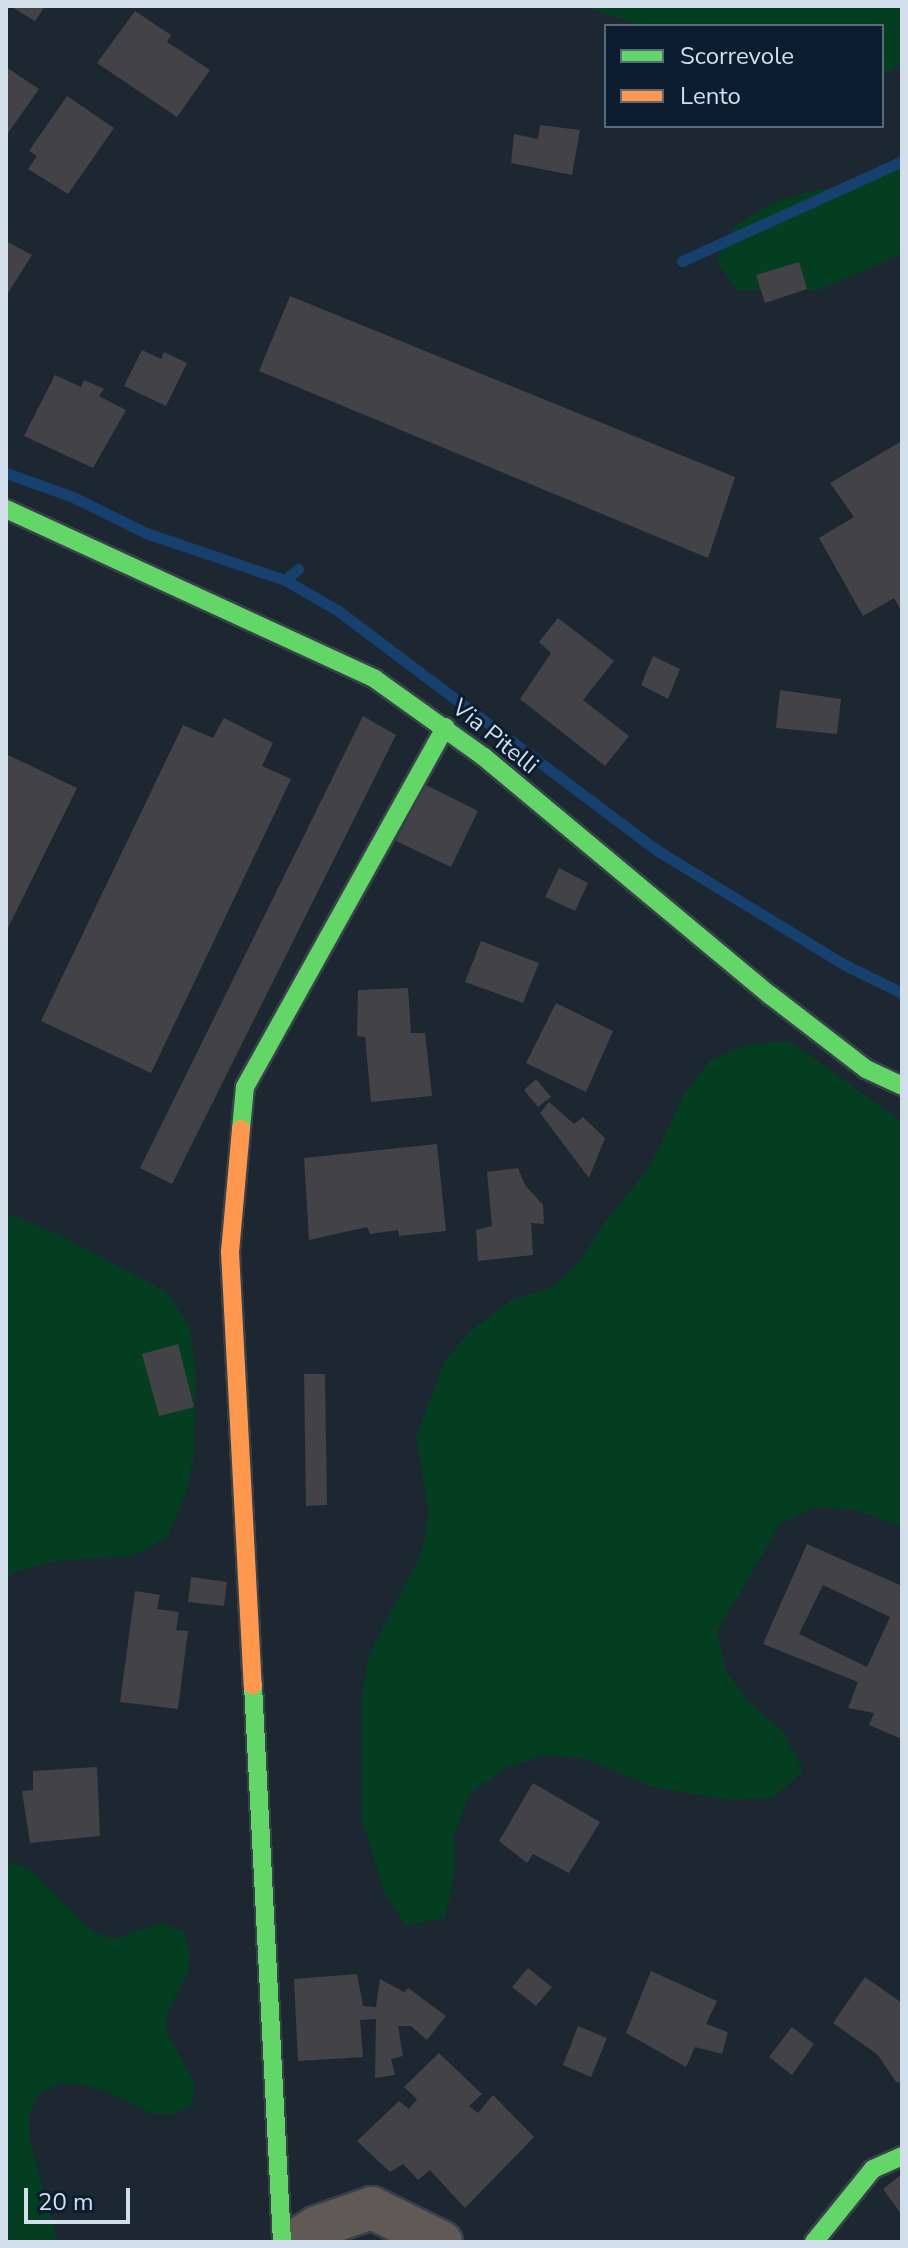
<!DOCTYPE html>
<style>
body{margin:0}
#map{position:relative;width:908px;height:2248px;overflow:hidden;background:#1d2731;font-family:"Nunito Sans",sans-serif}
div>[style]{position:absolute}
[style*='--x']{left:calc(var(--x)*1px);top:calc(var(--y)*1px);width:calc(var(--w)*1px);rotate:calc(var(--a)*1deg)}
.green>*{inset:0;background:#043e21}
.stream>*{height:11px;margin:-5.5px;padding:0 5.5px;transform-origin:5.5px;border-radius:5.5px;background:#16406e}
.building>*{inset:0;background:#434246}
.roads{filter:drop-shadow(2px 0 #384149) drop-shadow(-2px 0 #384149) drop-shadow(0 2px #384149) drop-shadow(0 -2px #384149)}
.street>*{height:42px;margin:-21px;padding:0 21px;transform-origin:21px;border-radius:21px;background:#5f5a54}
.fast>*{height:18px;margin:-9px;padding:0 9px;transform-origin:9px;border-radius:9px;background:#63d668}
.slow>*{height:18px;margin:-9px;padding:0 9px;transform-origin:9px;border-radius:9px;background:#ff974d}
span{translate:-50% -50%;white-space:nowrap;text-align:center;line-height:1.15;-webkit-text-stroke:6px #0c1d2f;paint-order:stroke}
.street-label{font-size:24px;color:#d2deea}
.frame{position:absolute;inset:0;border:8px solid #d2deea;pointer-events:none}
.legend{position:absolute;left:604px;top:24px;width:280px;height:104px;box-sizing:border-box;background:#0c1d2f;border:2px solid #5b6a7a;margin:0;padding:10px 14px;list-style:none;font-size:24px;color:#d2deea}
.legend li{display:flex;align-items:center;gap:16px;height:40px}
.legend b{width:40px;border:2px solid #5b6a7a}
.scale{position:absolute;left:24px;top:2188px;width:106px;height:36px;box-sizing:border-box;border:4px solid #d2deea;border-top:0;padding-left:10px;font-size:24px;line-height:28px;white-space:nowrap;color:#d2deea;-webkit-text-stroke:6px #0c1d2f;paint-order:stroke}
</style>
<div id="map">
<div class="green">
<div style="clip-path:polygon(582px 6px,902px 6px,902px 64px,882px 75px,882px 26px,644px 26px)"></div>
<div style="clip-path:polygon(902px 166px,902px 254px,818px 290px,738px 290px,716px 261px,735px 226px,770px 204px,812px 191px,857px 184px)"></div>
<div style="clip-path:polygon(790px 1041px,902px 1122px,902px 1527px,857px 1510px,816px 1507px,781px 1523px,717px 1631px,726px 1672px,752px 1705px,784px 1733px,803px 1771px,774px 1797px,733px 1800px,653px 1787px,582px 1758px,544px 1755px,505px 1768px,470px 1794px,454px 1835px,454px 1877px,445px 1918px,406px 1925px,384px 1892px,362px 1819px,362px 1698px,368px 1657px,422px 1551px,429px 1513px,416px 1437px,445px 1360px,473px 1329px,512px 1300px,553px 1287px,582px 1258px,602px 1226px,650px 1166px,685px 1093px,710px 1061px,745px 1045px)"></div>
<div style="clip-path:polygon(6px 1213px,56px 1233px,168px 1293px,190px 1329px,196px 1370px,194px 1456px,184px 1498px,168px 1536px,136px 1555px,56px 1561px,15px 1571px,6px 1580px)"></div>
<div style="clip-path:polygon(6px 1861px,30px 1869px,91px 1931px,112px 1939px,161px 1923px,184px 1931px,190px 1951px,188px 1972px,168px 2010px,166px 2031px,196px 2085px,191px 2106px,172px 2114px,152px 2113px,100px 2089px,80px 2084px,59px 2084px,38px 2094px,29px 2114px,29px 2136px,57px 2242px,6px 2242px)"></div>
</div>
<div class="stream">
<div style="--x:682;--y:261;--w:242;--a:-24.4"></div>
<div style="--x:6;--y:473;--w:71;--a:19.7"></div>
<div style="--x:73;--y:497;--w:81;--a:26.3"></div>
<div style="--x:146;--y:533;--w:147;--a:18.7"></div>
<div style="--x:285;--y:580;--w:60;--a:30"></div>
<div style="--x:337;--y:610;--w:401;--a:36.9"></div>
<div style="--x:658;--y:851;--w:219;--a:31.4"></div>
<div style="--x:845;--y:965;--w:64;--a:26.2"></div>
<div style="--x:285;--y:580;--w:17;--a:-40"></div>
</div>
<div class="building">
<div style="clip-path:polygon(10px 6px,45px 6px,35px 21px)"></div>
<div style="clip-path:polygon(135px 11px,171px 35px,167px 42px,210px 70px,177px 117px,97px 63px)"></div>
<div style="clip-path:polygon(6px 67px,39px 89px,6px 136px)"></div>
<div style="clip-path:polygon(67px 96px,114px 128px,68px 194px,28px 169px,37px 156px,29px 151px)"></div>
<div style="clip-path:polygon(540px 125px,580px 130px,572px 175px,511px 163px,514px 134px,538px 139px)"></div>
<div style="clip-path:polygon(6px 241px,32px 255px,8px 293px,6px 292px)"></div>
<div style="clip-path:polygon(799px 262px,807px 289px,765px 303px,756px 275px)"></div>
<div style="clip-path:polygon(290px 296px,735px 477px,708px 558px,259px 371px)"></div>
<div style="clip-path:polygon(142px 350px,161px 359px,164px 352px,187px 363px,166px 406px,124px 386px)"></div>
<div style="clip-path:polygon(55px 375px,81px 387px,84px 380px,104px 389px,99px 396px,126px 410px,93px 468px,24px 436px)"></div>
<div style="clip-path:polygon(902px 441px,902px 612px,894px 598px,863px 616px,819px 538px,854px 517px,830px 483px)"></div>
<div style="clip-path:polygon(558px 618px,614px 661px,583px 700px,629px 736px,605px 766px,520px 699px,551px 653px,539px 642px)"></div>
<div style="clip-path:polygon(653px 656px,680px 669px,668px 699px,641px 685px)"></div>
<div style="clip-path:polygon(780px 690px,841px 699px,837px 734px,776px 728px)"></div>
<div style="clip-path:polygon(363px 716px,396px 735px,172px 1184px,140px 1168px)"></div>
<div style="clip-path:polygon(224px 718px,273px 743px,262px 766px,291px 779px,151px 1073px,41px 1021px,183px 725px,213px 738px)"></div>
<div style="clip-path:polygon(6px 754px,77px 788px,6px 932px)"></div>
<div style="clip-path:polygon(424px 784px,478px 811px,451px 867px,396px 841px)"></div>
<div style="clip-path:polygon(559px 868px,588px 883px,575px 911px,545px 897px)"></div>
<div style="clip-path:polygon(481px 941px,539px 963px,523px 1003px,465px 982px)"></div>
<div style="clip-path:polygon(408px 988px,411px 1033px,425px 1033px,432px 1096px,371px 1102px,365px 1037px,357px 1036px,358px 990px)"></div>
<div style="clip-path:polygon(556px 1003px,613px 1031px,586px 1092px,526px 1063px)"></div>
<div style="clip-path:polygon(536px 1079px,551px 1097px,538px 1107px,524px 1090px)"></div>
<div style="clip-path:polygon(549px 1102px,574px 1124px,583px 1117px,605px 1138px,589px 1178px,540px 1113px)"></div>
<div style="clip-path:polygon(437px 1144px,446px 1231px,399px 1236px,398px 1230px,370px 1234px,367px 1227px,309px 1240px,304px 1158px)"></div>
<div style="clip-path:polygon(518px 1168px,525px 1185px,543px 1205px,544px 1224px,531px 1223px,533px 1255px,478px 1261px,476px 1230px,492px 1226px,487px 1172px)"></div>
<div style="clip-path:polygon(178px 1344px,194px 1407px,159px 1416px,142px 1354px)"></div>
<div style="clip-path:polygon(304px 1374px,325px 1374px,327px 1505px,306px 1506px)"></div>
<div style="clip-path:polygon(evenodd,807px 1544px,902px 1586px,902px 1739px,869px 1725px,874px 1713px,848px 1708px,858px 1682px,763px 1644px,807px 1544px,823px 1585px,890px 1617px,867px 1667px,799px 1634px,823px 1585px)"></div>
<div style="clip-path:polygon(191px 1577px,227px 1582px,224px 1606px,188px 1602px)"></div>
<div style="clip-path:polygon(135px 1591px,160px 1595px,157px 1609px,179px 1612px,176px 1630px,188px 1631px,178px 1709px,120px 1702px)"></div>
<div style="clip-path:polygon(97px 1767px,100px 1836px,30px 1843px,22px 1791px,33px 1790px,33px 1771px)"></div>
<div style="clip-path:polygon(533px 1783px,600px 1822px,569px 1873px,533px 1854px,527px 1863px,499px 1841px)"></div>
<div style="clip-path:polygon(528px 1968px,552px 1987px,536px 2006px,512px 1987px)"></div>
<div style="clip-path:polygon(651px 1971px,717px 2001px,706px 2024px,728px 2032px,722px 2054px,695px 2047px,686px 2067px,626px 2033px)"></div>
<div style="clip-path:polygon(357px 1974px,363px 2006px,376px 2007px,380px 1979px,404px 1992px,408px 1988px,446px 2016px,427px 2040px,411px 2026px,398px 2026px,403px 2056px,391px 2059px,395px 2075px,375px 2078px,376px 2019px,360px 2020px,363px 2057px,298px 2061px,294px 1979px)"></div>
<div style="clip-path:polygon(865px 1977px,902px 2003px,902px 2083px,896px 2082px,878px 2055px,833px 2023px)"></div>
<div style="clip-path:polygon(578px 2026px,607px 2038px,591px 2077px,563px 2065px)"></div>
<div style="clip-path:polygon(792px 2027px,814px 2044px,792px 2075px,769px 2057px)"></div>
<div style="clip-path:polygon(439px 2053px,482px 2094px,469px 2106px,478px 2113px,493px 2095px,534px 2137px,465px 2208px,430px 2170px,418px 2180px,403px 2164px,390px 2172px,357px 2141px,399px 2101px,409px 2109px,417px 2099px,404px 2087px)"></div>
<div style="clip-path:polygon(902px 2174px,902px 2215px,883px 2189px)"></div>
</div>
<div class="roads">
<div class="street">
<div style="--x:294;--y:2242;--w:27;--a:-33"></div>
<div style="--x:317;--y:2227;--w:58;--a:-19.1"></div>
<div style="--x:372;--y:2208;--w:77;--a:26.2"></div>
</div>
<div class="fast">
<div style="--x:6;--y:509;--w:406;--a:24.7"></div>
<div style="--x:375;--y:679;--w:134;--a:35.6"></div>
<div style="--x:484;--y:757;--w:372;--a:39.8"></div>
<div style="--x:770;--y:995;--w:121;--a:37.6"></div>
<div style="--x:866;--y:1069;--w:40;--a:25"></div>
<div style="--x:241;--y:1129;--w:42;--a:-84.6"></div>
<div style="--x:245;--y:1087;--w:412;--a:-60.9"></div>
<div style="--x:253;--y:1685;--w:558;--a:87.02"></div>
<div style="--x:814;--y:2242;--w:94;--a:-51.1"></div>
<div style="--x:873;--y:2169;--w:32;--a:-24"></div>
</div>
<div class="slow">
<div style="--x:241;--y:1129;--w:123;--a:95.1"></div>
<div style="--x:230;--y:1252;--w:434;--a:87"></div>
</div>
</div>
<div class="street-label">
<span style="left:495px;top:737px;rotate:39deg">Via Pitelli</span>
</div>
<div class="frame"></div>
<ul class="legend">
<li><b style="height:10px;background:#63d668"></b>Scorrevole</li>
<li><b style="height:10px;background:#ff974d"></b>Lento</li>
</ul>
<div class="scale">20 m</div>
</div>
